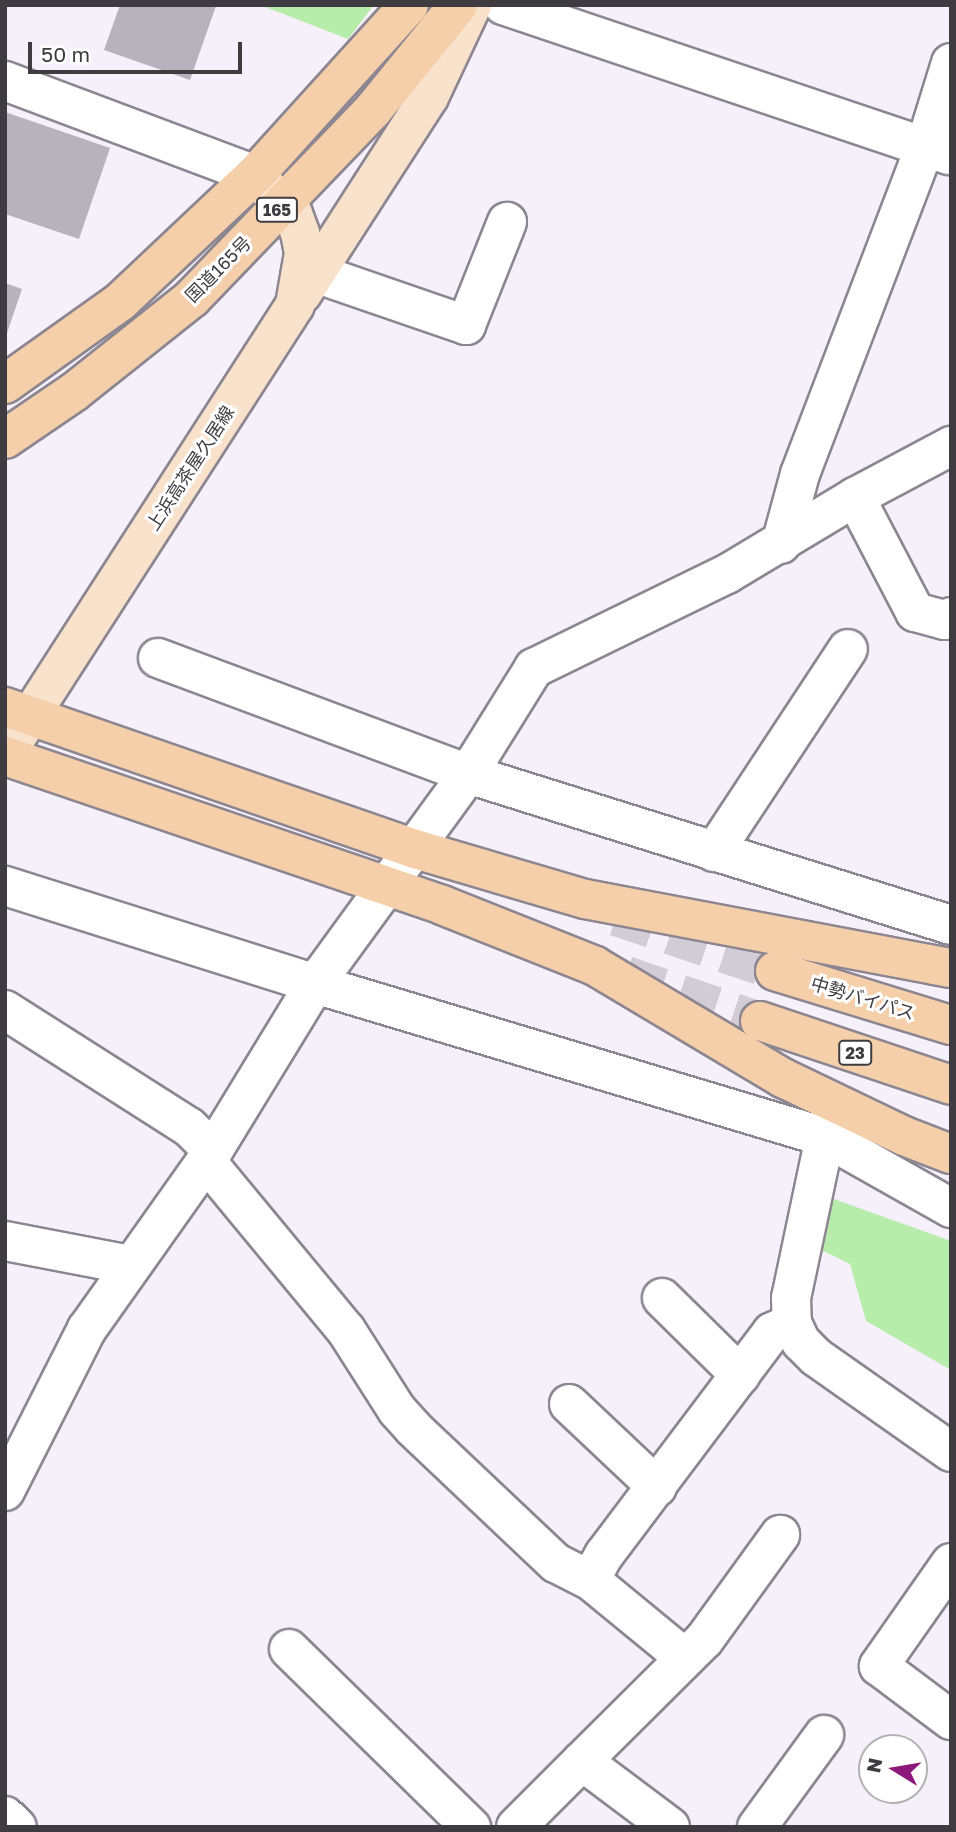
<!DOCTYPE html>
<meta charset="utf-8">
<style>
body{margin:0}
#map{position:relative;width:956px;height:1832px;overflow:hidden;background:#f6f0fb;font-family:"Golos Text","Noto Sans JP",sans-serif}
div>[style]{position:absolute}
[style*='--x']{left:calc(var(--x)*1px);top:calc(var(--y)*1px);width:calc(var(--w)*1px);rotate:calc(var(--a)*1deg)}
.green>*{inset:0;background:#b7ecab}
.building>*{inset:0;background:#b8b2bd}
.highway-tunnel>*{height:38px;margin-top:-19px;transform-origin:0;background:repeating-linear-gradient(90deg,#d1ccd6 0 38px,transparent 0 57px)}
.roads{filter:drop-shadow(2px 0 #8c8691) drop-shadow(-2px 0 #8c8691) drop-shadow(0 2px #8c8691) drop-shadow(0 -2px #8c8691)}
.minor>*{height:38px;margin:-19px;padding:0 19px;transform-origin:19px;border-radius:19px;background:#fff}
.major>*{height:38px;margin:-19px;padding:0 19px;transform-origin:19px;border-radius:19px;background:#f9e2cc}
.highway>*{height:38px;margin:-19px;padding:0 19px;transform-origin:19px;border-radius:19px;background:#f5cfaa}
span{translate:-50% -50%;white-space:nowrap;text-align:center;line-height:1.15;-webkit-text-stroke:6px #fff;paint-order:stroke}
.shield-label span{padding:2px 5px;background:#fff;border:2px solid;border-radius:5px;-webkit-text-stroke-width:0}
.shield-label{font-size:16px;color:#3e3c40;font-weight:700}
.street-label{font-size:18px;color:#3e3c40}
.frame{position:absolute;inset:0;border:7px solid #3e3c40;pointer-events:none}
.north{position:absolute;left:858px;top:1734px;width:70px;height:70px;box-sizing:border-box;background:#fff;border:2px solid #b2b1b3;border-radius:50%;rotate:281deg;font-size:19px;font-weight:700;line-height:28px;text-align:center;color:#3e3c40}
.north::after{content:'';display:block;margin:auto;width:24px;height:32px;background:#8d1879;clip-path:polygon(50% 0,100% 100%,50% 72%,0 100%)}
.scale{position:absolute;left:28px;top:42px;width:214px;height:32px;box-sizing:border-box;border:4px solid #3e3c40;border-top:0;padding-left:9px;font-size:21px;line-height:24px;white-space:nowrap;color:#3e3c40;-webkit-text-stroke:5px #fff;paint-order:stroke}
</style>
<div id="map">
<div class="green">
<div style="clip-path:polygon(260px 5px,374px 5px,348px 39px)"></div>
<div style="clip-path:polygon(820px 1194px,951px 1241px,951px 1370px,866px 1321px,850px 1264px,815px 1247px)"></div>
</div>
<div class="building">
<div style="clip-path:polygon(120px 5px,216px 6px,190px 80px,104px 50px)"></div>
<div style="clip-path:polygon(5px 112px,110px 148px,79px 239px,5px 214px)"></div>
<div style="clip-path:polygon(5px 283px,22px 289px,6px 336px,5px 336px)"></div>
</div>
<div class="highway-tunnel">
<div style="--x:616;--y:917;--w:168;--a:18.8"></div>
<div style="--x:626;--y:975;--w:142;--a:18.9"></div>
</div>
<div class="roads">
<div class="minor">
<div style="--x:503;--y:5;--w:471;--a:18.6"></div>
<div style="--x:5;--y:81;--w:267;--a:20.6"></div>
<div style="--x:315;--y:273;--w:160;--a:19"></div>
<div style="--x:466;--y:325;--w:111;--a:-68.3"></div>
<div style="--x:855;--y:497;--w:130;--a:62.4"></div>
<div style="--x:915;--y:612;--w:31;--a:15"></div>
<div style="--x:945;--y:620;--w:7;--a:-27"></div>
<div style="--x:781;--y:544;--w:73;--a:-74.8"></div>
<div style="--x:800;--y:474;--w:350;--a:-69.1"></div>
<div style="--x:925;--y:147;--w:88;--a:-72.8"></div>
<div style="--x:158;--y:658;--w:331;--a:20.5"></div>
<div style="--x:468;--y:774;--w:506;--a:17.36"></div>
<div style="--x:714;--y:852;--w:243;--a:-56.6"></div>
<div style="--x:5;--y:886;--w:325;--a:17.5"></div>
<div style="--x:315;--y:984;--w:532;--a:16.7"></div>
<div style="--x:825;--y:1137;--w:145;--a:29.4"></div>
<div style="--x:5;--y:1010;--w:218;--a:32.5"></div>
<div style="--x:189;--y:1127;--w:34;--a:45"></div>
<div style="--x:825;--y:1137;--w:165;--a:101.9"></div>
<div style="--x:791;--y:1298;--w:25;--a:88"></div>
<div style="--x:792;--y:1323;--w:21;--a:65"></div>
<div style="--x:801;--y:1342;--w:21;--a:45"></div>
<div style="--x:816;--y:1357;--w:165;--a:35.1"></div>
<div style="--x:206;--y:1161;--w:219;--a:50.4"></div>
<div style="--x:346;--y:1330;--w:95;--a:57.5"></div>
<div style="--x:397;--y:1410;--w:24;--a:48"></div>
<div style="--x:413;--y:1428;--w:197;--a:43.4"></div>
<div style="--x:556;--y:1563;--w:38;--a:27"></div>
<div style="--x:590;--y:1580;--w:123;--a:39.4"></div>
<div style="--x:5;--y:1241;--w:128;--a:10.8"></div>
<div style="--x:662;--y:1298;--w:110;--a:44.6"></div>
<div style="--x:569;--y:1404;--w:121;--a:43.3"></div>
<div style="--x:5;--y:1491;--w:182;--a:-63.2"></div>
<div style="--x:87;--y:1329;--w:218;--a:-54.7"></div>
<div style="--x:213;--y:1151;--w:196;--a:-58.6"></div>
<div style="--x:315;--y:984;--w:260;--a:-53.9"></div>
<div style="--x:468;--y:774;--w:125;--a:-58.1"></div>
<div style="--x:534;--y:668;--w:215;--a:-26"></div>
<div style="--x:727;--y:574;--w:149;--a:-31"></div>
<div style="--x:855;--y:497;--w:109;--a:-28"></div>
<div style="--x:951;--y:1563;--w:126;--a:125"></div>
<div style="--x:879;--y:1666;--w:90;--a:36.9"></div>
<div style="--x:590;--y:1580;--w:29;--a:-61"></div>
<div style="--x:604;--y:1555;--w:279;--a:-53"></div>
<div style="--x:772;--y:1332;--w:22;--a:-24"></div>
<div style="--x:289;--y:1649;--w:255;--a:44.4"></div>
<div style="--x:582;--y:1761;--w:172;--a:-44.8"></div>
<div style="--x:704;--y:1640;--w:130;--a:-54.1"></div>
<div style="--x:5;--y:1816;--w:16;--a:43"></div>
<div style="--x:516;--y:1827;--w:93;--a:-45"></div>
<div style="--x:582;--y:1761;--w:110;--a:36.9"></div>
<div style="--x:757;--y:1827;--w:114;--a:-53.9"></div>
</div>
<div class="major">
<div style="--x:302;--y:294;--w:234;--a:-57.2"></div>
<div style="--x:429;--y:97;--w:102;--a:-64.9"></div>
<div style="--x:5;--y:755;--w:535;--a:-57.2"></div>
<div style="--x:295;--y:305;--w:53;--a:-80.2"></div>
<div style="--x:304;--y:253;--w:20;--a:-101"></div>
<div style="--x:300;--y:233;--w:20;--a:-110"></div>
<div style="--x:293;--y:214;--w:48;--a:-135"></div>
</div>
<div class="highway">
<div style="--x:5;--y:384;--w:141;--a:-35.5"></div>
<div style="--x:120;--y:302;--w:185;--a:-43.3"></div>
<div style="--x:255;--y:175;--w:229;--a:-47.8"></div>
<div style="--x:5;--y:439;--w:83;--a:-34.3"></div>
<div style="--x:74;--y:392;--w:151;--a:-38.5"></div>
<div style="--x:192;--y:298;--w:260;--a:-46.1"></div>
<div style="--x:372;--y:111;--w:136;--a:-50.9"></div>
<div style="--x:5;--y:707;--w:434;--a:19.1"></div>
<div style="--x:415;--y:849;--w:177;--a:16.4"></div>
<div style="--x:585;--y:899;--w:372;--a:10.7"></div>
<div style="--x:5;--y:756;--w:462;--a:18.8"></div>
<div style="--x:442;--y:905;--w:165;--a:21.7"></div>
<div style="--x:595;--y:966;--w:219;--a:30.8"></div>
<div style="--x:783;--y:1078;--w:134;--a:25.6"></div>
<div style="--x:904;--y:1136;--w:50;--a:21"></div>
<div style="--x:775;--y:971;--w:184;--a:17.1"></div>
<div style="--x:760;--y:1021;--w:201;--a:18.5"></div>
</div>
</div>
<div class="shield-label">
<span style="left:277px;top:210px">165</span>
<span style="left:855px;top:1053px">23</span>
</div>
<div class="street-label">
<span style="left:218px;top:269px;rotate:-45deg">国道165号</span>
<span style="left:190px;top:468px;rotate:-57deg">上浜高茶屋久居線</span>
<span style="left:863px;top:998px;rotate:17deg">中勢バイパス</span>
</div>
<div class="frame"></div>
<div class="north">N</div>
<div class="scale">50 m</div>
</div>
